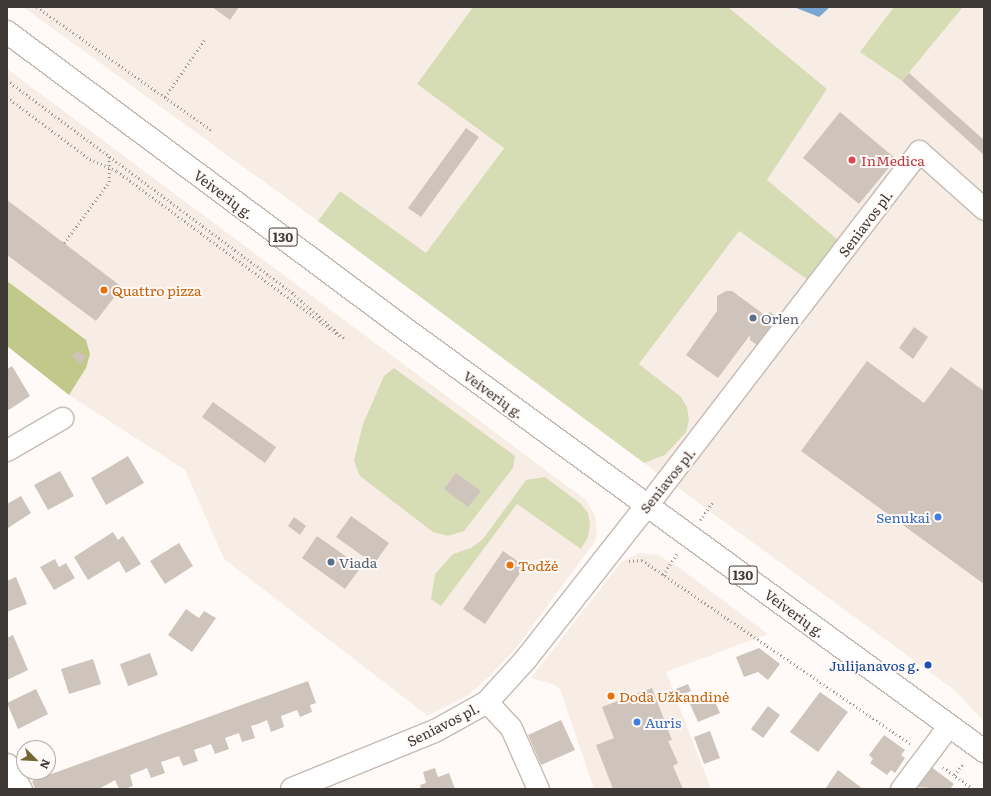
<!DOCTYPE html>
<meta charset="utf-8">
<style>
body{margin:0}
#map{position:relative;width:991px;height:796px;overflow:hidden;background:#fffaf7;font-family:Literata,serif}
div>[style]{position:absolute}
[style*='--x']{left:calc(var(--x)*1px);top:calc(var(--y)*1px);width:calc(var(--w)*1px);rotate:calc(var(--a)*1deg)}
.built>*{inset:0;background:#f8ede5}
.green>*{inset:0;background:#d6dcb4}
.forest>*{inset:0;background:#c0c989}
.water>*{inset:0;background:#78a5d4}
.building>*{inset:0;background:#cfc4bc}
.path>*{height:2.5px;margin-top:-1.25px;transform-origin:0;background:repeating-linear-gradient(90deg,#9b9693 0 1px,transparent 0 4px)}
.roads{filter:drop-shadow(1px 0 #c5bab3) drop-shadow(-1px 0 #c5bab3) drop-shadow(0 1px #c5bab3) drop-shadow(0 -1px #c5bab3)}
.street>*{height:21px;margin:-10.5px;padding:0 10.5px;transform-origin:10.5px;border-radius:10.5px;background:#fff}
.secondary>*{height:22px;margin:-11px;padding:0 11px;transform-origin:11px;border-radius:11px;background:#fff}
.primary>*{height:22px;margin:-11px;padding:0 11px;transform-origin:11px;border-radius:11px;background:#fff}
.dots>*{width:11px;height:11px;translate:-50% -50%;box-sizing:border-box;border:2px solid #fffaf7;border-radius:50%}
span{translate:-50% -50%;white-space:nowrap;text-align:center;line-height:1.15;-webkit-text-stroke:4px #fffaf7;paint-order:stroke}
.shield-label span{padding:1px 3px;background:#fffaf7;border:1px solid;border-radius:3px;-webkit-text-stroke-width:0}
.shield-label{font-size:13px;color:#3e3936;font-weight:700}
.health-label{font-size:14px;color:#be3a42}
.left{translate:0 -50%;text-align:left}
.street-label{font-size:14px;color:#3e3936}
.food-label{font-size:14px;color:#c56008}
.service-label{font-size:14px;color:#4e5e75}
.shop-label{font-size:14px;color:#366cbe}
.right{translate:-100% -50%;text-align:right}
.transit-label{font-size:14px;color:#164399}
.frame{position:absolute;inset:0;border:8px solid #3e3936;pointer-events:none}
.north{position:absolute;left:16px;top:740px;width:40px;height:40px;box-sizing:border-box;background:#fffaf7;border:1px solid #b2adaa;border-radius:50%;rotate:114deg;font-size:11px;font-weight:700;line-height:16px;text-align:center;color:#3e3936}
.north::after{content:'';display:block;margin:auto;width:14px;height:18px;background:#736432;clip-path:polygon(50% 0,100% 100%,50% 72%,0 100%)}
</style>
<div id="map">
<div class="built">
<div style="clip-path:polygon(23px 7px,473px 7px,417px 84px,504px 147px,426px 254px,340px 191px,318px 221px)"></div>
<div style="clip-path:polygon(728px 7px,894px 7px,861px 52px,901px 81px,963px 7px,984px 7px,984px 722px,957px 692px,644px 463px,665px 455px,639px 364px,739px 230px,808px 280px,767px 180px,827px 89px)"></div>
<div style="clip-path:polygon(7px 69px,586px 500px,595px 515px,597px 537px,594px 543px,517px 647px,488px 678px,468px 695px,428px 716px,224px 559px,185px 470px,69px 395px,7px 346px)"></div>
<div style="clip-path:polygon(639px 553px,658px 555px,677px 566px,768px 634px,666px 672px,711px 789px,594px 789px,560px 689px,553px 684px,531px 678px,621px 562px)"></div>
</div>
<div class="green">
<div style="clip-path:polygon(473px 7px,728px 7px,827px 89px,767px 180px,838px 240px,808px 280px,739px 231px,639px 364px,681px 397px,687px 407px,689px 420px,686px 432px,665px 455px,644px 463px,318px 221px,340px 191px,426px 253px,504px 148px,417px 84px)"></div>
<div style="clip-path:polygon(894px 7px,963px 7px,902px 81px,860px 52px)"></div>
<div style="clip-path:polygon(394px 368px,515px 456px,513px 468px,464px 531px,448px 536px,433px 532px,360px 476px,354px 461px,363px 424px,384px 376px)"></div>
<div style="clip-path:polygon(545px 477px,581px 504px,588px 513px,590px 524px,588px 537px,581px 549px,517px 504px,441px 606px,431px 599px,435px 574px,453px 554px,471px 548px,483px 539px,526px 480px)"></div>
</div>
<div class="forest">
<div style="clip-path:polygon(7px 281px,86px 340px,90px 354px,86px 368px,69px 395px,7px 346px)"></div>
</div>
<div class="water">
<div style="clip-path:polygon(794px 7px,830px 7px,819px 17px)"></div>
</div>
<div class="building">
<div style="clip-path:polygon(212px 7px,239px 7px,230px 20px)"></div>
<div style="clip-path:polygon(909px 73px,984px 140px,984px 155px,902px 81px)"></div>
<div style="clip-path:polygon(840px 112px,896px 159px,859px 204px,803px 158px)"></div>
<div style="clip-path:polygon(466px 128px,479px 137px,421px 217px,408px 208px)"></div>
<div style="clip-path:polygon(7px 200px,122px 287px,96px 321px,7px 255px)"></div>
<div style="clip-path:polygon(726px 291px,732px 291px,766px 316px,770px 312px,781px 320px,761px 348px,750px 340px,750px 335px,718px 378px,686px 355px,717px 311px,717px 296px)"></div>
<div style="clip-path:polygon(914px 327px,928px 337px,913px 359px,899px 348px)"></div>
<div style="clip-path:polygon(77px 351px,86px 357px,81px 364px,72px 357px)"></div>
<div style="clip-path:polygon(867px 361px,924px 403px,951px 367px,984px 391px,984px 584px,801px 451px)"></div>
<div style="clip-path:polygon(12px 366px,30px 396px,7px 411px,7px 369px)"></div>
<div style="clip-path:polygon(213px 402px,276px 447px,265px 463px,202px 417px)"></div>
<div style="clip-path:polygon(128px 456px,144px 483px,106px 505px,91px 478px)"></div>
<div style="clip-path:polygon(60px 471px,74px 496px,48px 510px,34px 485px)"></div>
<div style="clip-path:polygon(456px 473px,481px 491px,468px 507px,444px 489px)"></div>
<div style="clip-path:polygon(21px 496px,31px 513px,8px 528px,7px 504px)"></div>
<div style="clip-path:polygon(351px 516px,389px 543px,374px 564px,336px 537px)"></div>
<div style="clip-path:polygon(294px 517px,306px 526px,300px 535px,288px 526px)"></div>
<div style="clip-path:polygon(113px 532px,118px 540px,123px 536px,141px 564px,126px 573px,119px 561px,88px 580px,74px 557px)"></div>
<div style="clip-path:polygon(317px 536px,361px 567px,345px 589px,302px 558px)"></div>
<div style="clip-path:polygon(179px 543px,193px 566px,165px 584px,150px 561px)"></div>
<div style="clip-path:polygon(503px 551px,525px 566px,485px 624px,463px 609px)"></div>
<div style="clip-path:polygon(55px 559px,59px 567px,66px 563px,75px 578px,54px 590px,40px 567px)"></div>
<div style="clip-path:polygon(16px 577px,27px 604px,7px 612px,7px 581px)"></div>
<div style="clip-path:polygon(186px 609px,199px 618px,204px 611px,216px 618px,192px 652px,168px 635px)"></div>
<div style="clip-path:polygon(13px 635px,28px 670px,7px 680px,7px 638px)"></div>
<div style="clip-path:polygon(759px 648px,780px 664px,768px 680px,758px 672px,744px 677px,736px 657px)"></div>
<div style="clip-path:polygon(150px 653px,158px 675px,128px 686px,120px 664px)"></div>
<div style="clip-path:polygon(93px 659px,101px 684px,69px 694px,61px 669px)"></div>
<div style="clip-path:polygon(308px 681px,316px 703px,310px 705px,312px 712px,300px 717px,297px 710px,281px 716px,284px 727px,271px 732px,267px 720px,258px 724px,251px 726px,255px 738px,242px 742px,239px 733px,225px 738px,229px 749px,215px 754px,211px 744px,194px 750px,198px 761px,183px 766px,179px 756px,161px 762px,165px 773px,151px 778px,147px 768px,130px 775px,133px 786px,125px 789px,119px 789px,115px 780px,99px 789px,35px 789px,32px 781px)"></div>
<div style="clip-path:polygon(688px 684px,691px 691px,679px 696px,676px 689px)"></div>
<div style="clip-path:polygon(652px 688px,672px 740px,668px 741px,678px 763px,673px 766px,683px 789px,613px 789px,596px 745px,614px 738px,602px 707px)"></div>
<div style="clip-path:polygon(36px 689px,48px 714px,18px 729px,7px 703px)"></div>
<div style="clip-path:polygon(820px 692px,848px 712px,818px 752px,790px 732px)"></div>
<div style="clip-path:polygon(704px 694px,705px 698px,712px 695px,720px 713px,698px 722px,690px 704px)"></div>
<div style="clip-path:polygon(768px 706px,780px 715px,763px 738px,751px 729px)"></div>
<div style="clip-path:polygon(561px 720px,575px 750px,541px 765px,528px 735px)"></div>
<div style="clip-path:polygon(710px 731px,720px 758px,704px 764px,694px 737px)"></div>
<div style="clip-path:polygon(884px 735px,905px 750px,901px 755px,905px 758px,895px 773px,891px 770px,887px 775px,870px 763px,873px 759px,869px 755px)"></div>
<div style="clip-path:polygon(930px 766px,954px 784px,950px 789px,914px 787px)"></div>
<div style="clip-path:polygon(435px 768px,438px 777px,449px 773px,455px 789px,421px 789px,420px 785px,426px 783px,423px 772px)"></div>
<div style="clip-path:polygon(838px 770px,863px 789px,825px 789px)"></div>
</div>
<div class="path">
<div style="--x:37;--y:7;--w:215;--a:35.2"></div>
<div style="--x:7;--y:80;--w:352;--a:36.7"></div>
<div style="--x:289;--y:290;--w:73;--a:41.1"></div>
<div style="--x:7;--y:97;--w:104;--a:36.8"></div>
<div style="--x:90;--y:159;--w:30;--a:24"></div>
<div style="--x:117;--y:171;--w:277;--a:36.5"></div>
<div style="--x:165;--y:97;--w:70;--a:-55.4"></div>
<div style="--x:64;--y:243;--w:76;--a:-53.6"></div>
<div style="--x:109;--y:182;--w:27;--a:-90"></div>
<div style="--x:700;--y:520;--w:21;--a:-55"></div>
<div style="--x:629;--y:561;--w:13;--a:-4"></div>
<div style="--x:642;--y:560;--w:326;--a:34.4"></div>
<div style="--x:663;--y:575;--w:27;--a:-57"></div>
<div style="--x:943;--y:767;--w:37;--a:36"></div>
<div style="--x:954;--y:775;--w:16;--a:-52"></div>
</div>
<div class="roads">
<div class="street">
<div style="--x:7;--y:450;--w:64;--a:-30.2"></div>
<div style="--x:648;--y:504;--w:445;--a:-52.5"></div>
<div style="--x:919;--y:151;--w:87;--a:41.7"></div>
<div style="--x:487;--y:702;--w:35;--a:47"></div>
<div style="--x:511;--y:728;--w:67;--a:66.1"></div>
<div style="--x:7;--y:764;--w:29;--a:61"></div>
<div style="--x:901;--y:789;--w:80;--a:-53.1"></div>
</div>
<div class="secondary">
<div style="--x:292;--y:789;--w:154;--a:-22.1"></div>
<div style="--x:435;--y:731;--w:60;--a:-29.1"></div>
<div style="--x:487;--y:702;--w:58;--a:-47.8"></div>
<div style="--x:526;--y:659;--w:197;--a:-51.8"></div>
</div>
<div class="primary">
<div style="--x:7;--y:32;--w:495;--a:36.7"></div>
<div style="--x:404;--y:328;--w:718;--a:36.1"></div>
</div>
</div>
<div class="dots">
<div style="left:852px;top:160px;background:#e0444e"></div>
<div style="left:104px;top:290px;background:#e8710a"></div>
<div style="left:753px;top:318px;background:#5c6f8a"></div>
<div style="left:938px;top:517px;background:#3f7fe0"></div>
<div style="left:331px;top:562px;background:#5c6f8a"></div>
<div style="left:510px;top:565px;background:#e8710a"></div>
<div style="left:928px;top:665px;background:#1a4fb4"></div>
<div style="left:611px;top:696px;background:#e8710a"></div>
<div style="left:637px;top:722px;background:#3f7fe0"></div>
</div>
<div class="shield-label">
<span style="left:283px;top:237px">130</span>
<span style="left:743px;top:575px">130</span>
</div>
<div class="health-label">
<span class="left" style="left:861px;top:160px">InMedica</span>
</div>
<div class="street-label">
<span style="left:224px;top:194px;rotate:37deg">Veiverių g.</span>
<span style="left:865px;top:223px;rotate:-53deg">Seniavos pl.</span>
<span style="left:494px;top:394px;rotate:36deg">Veiverių g.</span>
<span style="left:667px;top:480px;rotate:-51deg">Seniavos pl.</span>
<span style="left:795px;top:613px;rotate:36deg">Veiverių g.</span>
<span style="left:443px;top:724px;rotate:-27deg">Seniavos pl.</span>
</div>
<div class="food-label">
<span class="left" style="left:112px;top:290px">Quattro pizza</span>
<span class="left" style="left:518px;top:565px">Todžė</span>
<span class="left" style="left:619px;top:696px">Doda Užkandinė</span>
</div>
<div class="service-label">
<span class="left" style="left:761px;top:318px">Orlen</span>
<span class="left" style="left:339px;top:562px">Viada</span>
</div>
<div class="shop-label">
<span class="right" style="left:930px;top:517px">Senukai</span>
<span class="left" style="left:645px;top:722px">Auris</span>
</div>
<div class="transit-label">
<span class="right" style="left:920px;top:665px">Julijanavos g.</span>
</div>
<div class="frame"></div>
<div class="north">N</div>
</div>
